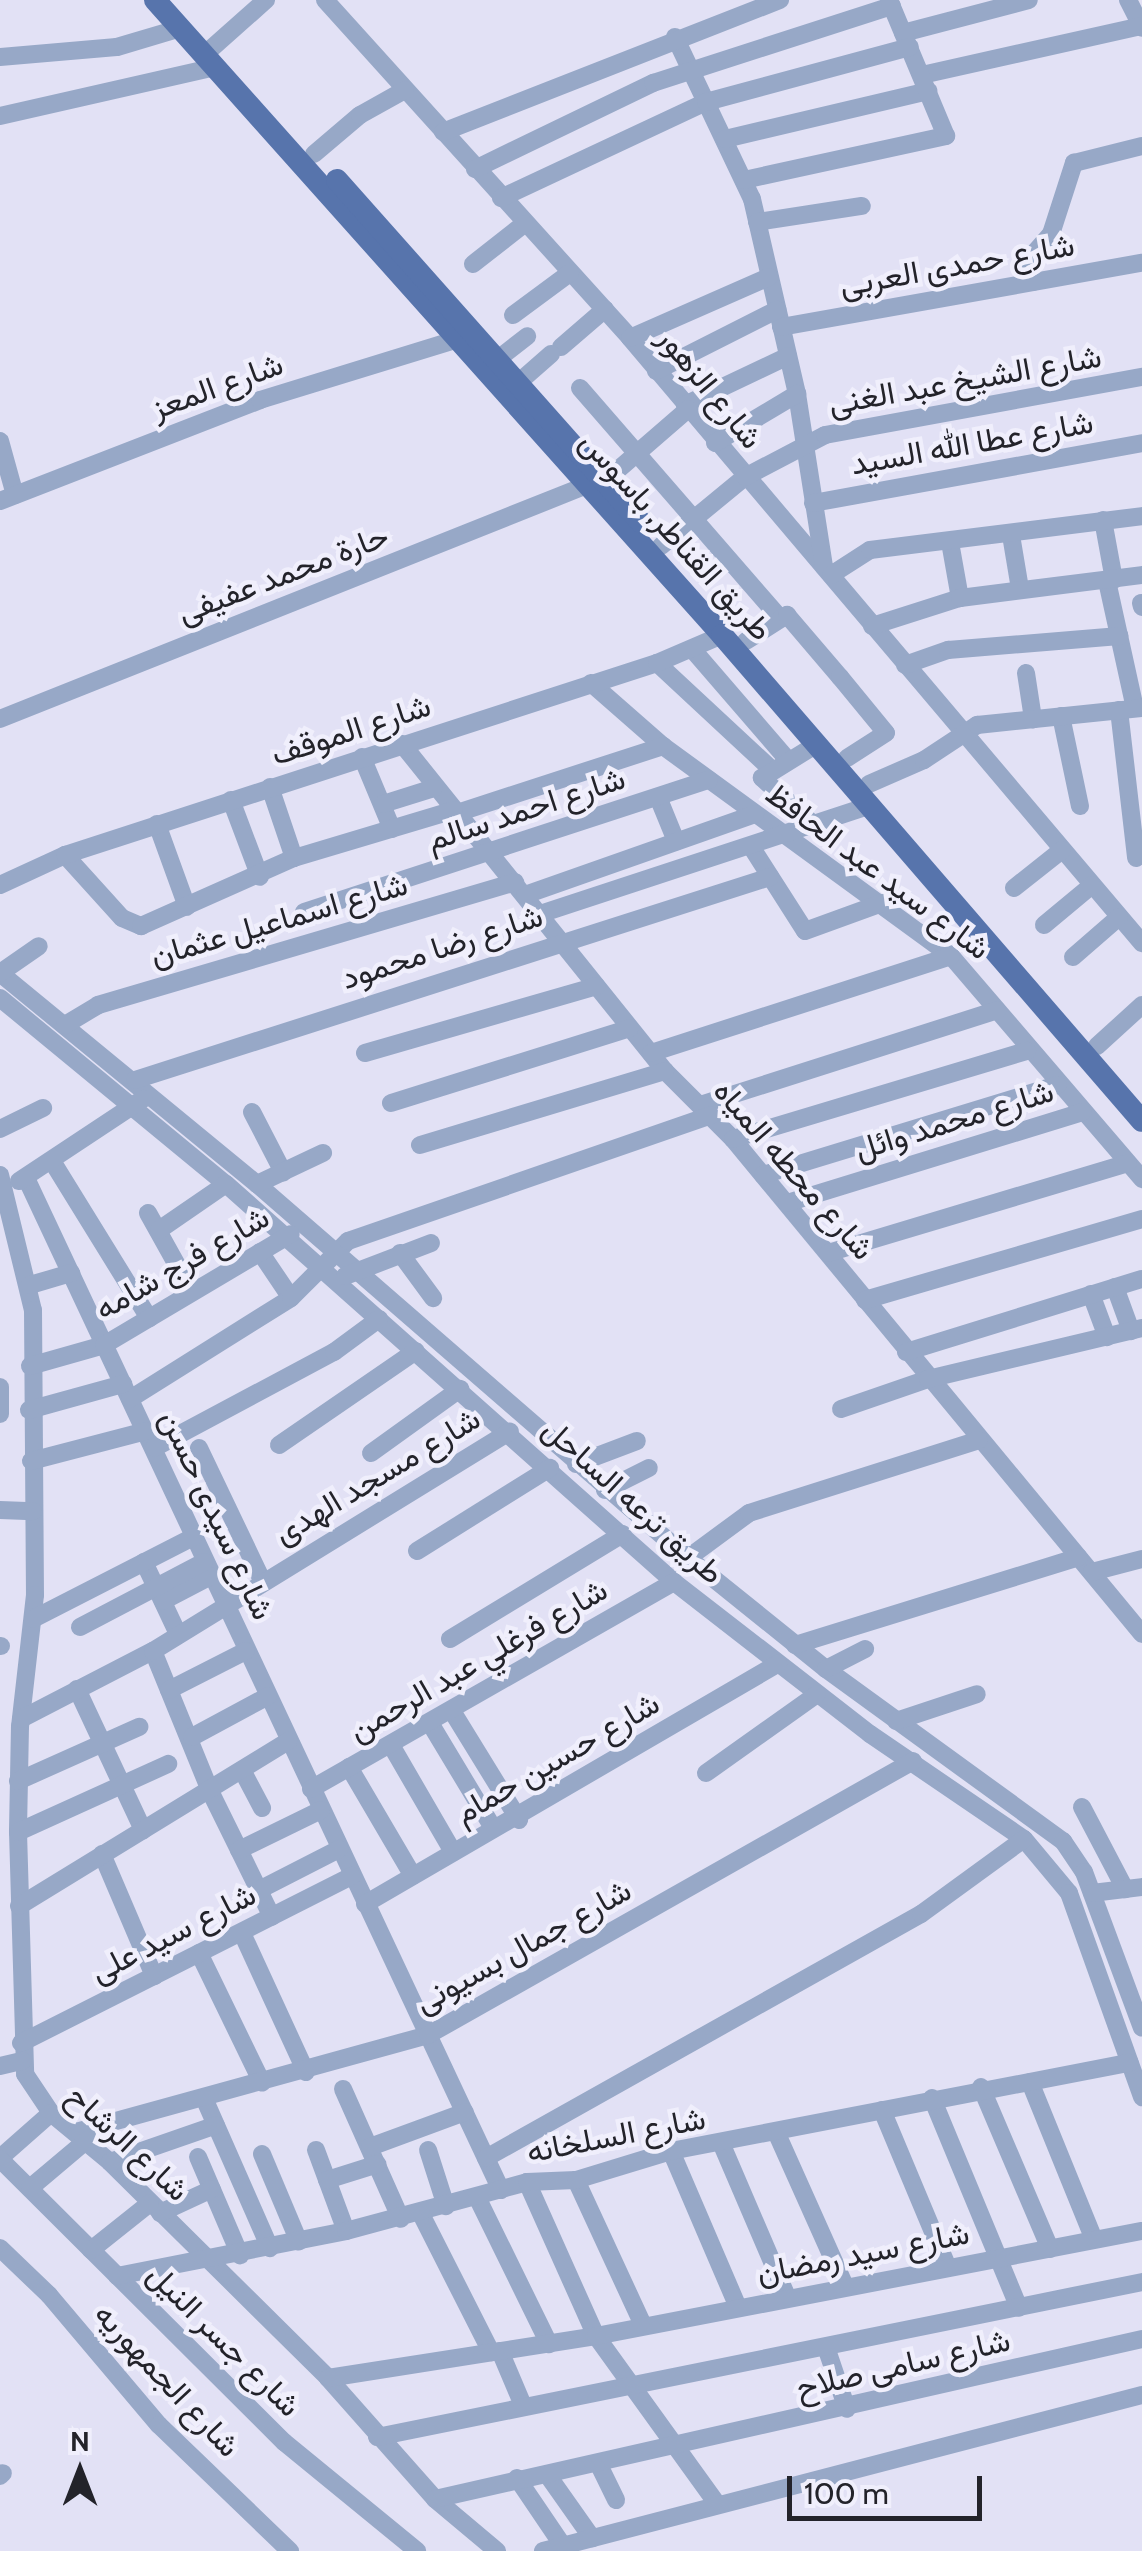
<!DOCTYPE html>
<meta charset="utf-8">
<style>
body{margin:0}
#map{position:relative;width:1142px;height:2551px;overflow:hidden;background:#e2e1f5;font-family:Cabin,Vazirmatn,sans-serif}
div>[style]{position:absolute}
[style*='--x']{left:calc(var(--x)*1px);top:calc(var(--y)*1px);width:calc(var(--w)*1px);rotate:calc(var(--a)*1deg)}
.minor>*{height:18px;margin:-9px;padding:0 9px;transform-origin:9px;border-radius:9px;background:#97a8c7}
.major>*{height:22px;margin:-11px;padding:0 11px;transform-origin:11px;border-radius:11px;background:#5774ac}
span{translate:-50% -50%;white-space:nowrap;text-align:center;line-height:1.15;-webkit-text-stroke:9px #f0effc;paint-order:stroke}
.street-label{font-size:32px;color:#23232a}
.north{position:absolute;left:30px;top:2421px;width:100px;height:100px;-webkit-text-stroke:8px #f0effc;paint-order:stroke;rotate:0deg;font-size:28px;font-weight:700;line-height:40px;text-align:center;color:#23232a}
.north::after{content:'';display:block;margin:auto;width:35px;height:45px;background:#23232a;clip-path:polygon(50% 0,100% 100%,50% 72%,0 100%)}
.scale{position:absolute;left:787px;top:2476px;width:195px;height:45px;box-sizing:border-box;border:5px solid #23232a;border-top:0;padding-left:12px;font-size:30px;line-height:35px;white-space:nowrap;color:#23232a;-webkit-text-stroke:8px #f0effc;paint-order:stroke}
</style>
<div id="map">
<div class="minor">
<div style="--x:325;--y:0;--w:455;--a:47.9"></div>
<div style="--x:630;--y:338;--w:793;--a:49.76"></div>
<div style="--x:1128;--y:0;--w:31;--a:63"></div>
<div style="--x:903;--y:33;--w:130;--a:-14.7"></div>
<div style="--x:675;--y:37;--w:179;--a:64.6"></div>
<div style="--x:752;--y:199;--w:200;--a:77"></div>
<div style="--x:797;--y:394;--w:175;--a:81.1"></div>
<div style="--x:204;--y:55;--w:83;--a:-41.6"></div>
<div style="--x:0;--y:57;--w:117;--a:-4.9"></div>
<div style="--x:117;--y:47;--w:67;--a:-16.5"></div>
<div style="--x:922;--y:75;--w:225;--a:-12.6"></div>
<div style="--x:0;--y:116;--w:221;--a:-12.8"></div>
<div style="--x:443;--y:132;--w:362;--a:-21.4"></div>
<div style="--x:725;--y:139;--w:209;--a:-13.3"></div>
<div style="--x:314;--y:154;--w:60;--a:-40.3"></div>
<div style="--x:360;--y:115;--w:51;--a:-29.1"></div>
<div style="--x:475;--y:169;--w:198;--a:-25.8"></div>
<div style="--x:653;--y:83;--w:251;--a:-17.9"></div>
<div style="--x:744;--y:180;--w:207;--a:-12.3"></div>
<div style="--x:946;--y:136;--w:147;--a:-112.7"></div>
<div style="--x:501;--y:198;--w:226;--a:-25.1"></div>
<div style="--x:706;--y:102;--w:211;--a:-15.1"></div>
<div style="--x:757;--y:222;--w:106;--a:-8.7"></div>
<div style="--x:473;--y:264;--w:65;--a:-38.1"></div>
<div style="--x:1033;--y:282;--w:24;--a:-97"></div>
<div style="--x:1030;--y:258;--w:32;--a:-49"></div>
<div style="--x:1051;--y:234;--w:75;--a:-72.1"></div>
<div style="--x:1074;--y:163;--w:70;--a:-14"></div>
<div style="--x:513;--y:315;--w:71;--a:-36.4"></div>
<div style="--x:781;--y:327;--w:367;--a:-10.1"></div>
<div style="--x:630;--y:338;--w:152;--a:-23.7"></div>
<div style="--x:561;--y:347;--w:58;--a:-40.8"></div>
<div style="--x:498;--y:359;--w:37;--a:-38"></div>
<div style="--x:656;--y:371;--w:136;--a:-26.8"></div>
<div style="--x:518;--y:383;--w:44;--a:-41.3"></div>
<div style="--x:580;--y:388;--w:305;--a:49"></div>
<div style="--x:685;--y:405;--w:114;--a:-25.4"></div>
<div style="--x:0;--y:441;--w:56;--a:74.5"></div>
<div style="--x:715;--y:443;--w:96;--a:-30.9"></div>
<div style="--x:605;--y:481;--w:110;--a:-40.9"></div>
<div style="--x:0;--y:501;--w:279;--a:-21.2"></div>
<div style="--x:260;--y:400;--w:207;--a:-17.1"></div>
<div style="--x:813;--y:503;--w:334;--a:-10.3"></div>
<div style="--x:1103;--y:520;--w:61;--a:79.6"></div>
<div style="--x:1011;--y:535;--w:55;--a:80.5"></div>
<div style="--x:950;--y:542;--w:57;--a:79.9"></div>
<div style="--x:661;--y:546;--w:109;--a:-39.4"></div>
<div style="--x:745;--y:477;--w:90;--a:-27.7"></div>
<div style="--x:825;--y:435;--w:322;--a:-10.4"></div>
<div style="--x:831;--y:575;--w:46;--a:-32.7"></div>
<div style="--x:870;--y:550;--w:274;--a:-7.1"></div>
<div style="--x:1107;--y:581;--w:130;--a:77.6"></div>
<div style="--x:1141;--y:603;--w:4;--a:76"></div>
<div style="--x:872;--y:626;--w:92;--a:-17.7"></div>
<div style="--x:960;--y:598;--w:183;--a:-7.2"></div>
<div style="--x:746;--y:641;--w:49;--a:-32.4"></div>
<div style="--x:787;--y:615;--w:82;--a:49.5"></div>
<div style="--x:840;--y:677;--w:72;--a:50.6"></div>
<div style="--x:886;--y:733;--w:46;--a:147.3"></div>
<div style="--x:693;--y:650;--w:144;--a:49.2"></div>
<div style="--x:657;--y:663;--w:154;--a:42.9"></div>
<div style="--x:905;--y:665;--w:46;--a:-19.2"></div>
<div style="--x:948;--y:650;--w:172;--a:-4.7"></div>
<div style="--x:1026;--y:673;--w:47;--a:81.3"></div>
<div style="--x:591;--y:683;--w:96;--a:41.2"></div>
<div style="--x:663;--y:746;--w:356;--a:36.1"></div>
<div style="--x:951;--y:956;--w:294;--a:49.4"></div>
<div style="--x:1119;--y:710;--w:149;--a:83.4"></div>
<div style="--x:1061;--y:716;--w:92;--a:78.1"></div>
<div style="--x:0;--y:719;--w:632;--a:-21.73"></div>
<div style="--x:402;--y:744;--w:420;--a:51.2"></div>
<div style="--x:665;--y:1071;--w:96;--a:45"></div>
<div style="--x:733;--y:1139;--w:642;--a:50.43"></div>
<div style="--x:362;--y:757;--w:78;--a:67.4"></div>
<div style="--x:869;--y:784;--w:60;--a:-23.6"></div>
<div style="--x:924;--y:760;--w:64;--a:-33.4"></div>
<div style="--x:977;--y:725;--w:166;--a:-5.9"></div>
<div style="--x:270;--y:787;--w:75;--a:71.3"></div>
<div style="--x:658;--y:797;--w:48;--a:67.8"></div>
<div style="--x:231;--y:800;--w:82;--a:69.4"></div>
<div style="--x:383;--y:804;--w:53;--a:-17.4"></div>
<div style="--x:457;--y:813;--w:217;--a:-18"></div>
<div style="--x:157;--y:824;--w:88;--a:70.1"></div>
<div style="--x:815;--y:826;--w:72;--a:-137.8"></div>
<div style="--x:762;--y:778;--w:65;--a:-31.7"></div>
<div style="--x:752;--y:848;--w:98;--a:57.4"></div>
<div style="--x:805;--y:931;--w:82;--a:-20"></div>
<div style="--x:65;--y:855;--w:85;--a:47.9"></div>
<div style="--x:122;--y:918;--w:21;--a:23"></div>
<div style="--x:141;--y:926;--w:167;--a:-24"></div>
<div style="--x:294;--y:858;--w:167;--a:-16.7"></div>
<div style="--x:0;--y:885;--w:72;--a:-24.8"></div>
<div style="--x:65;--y:855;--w:622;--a:-17.97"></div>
<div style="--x:657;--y:663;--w:71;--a:-23.3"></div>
<div style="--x:1014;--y:888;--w:61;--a:-38.4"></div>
<div style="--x:525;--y:895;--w:244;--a:-19.4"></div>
<div style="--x:304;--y:912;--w:426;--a:-18.1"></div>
<div style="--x:540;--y:914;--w:348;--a:-18.2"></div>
<div style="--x:1044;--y:925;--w:62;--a:-39.8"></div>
<div style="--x:1073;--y:957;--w:61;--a:-41"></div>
<div style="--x:0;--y:973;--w:333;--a:39.4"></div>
<div style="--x:257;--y:1184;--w:571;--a:40.95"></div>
<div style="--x:688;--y:1558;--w:177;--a:38.8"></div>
<div style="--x:826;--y:1669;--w:293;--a:36"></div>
<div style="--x:1063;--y:1841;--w:37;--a:56"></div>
<div style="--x:1084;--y:1872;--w:166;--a:69.6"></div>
<div style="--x:0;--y:973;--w:47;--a:-34.7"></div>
<div style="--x:0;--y:998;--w:293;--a:39.5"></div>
<div style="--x:226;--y:1184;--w:599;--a:41.62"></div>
<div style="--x:674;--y:1582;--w:248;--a:37.8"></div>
<div style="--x:870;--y:1734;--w:186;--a:34.3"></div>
<div style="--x:1024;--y:1839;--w:70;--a:50.2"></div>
<div style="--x:1069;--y:1893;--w:217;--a:70.3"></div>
<div style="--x:65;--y:1025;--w:39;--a:-31"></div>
<div style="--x:98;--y:1005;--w:435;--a:-16.4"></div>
<div style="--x:1097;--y:1046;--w:61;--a:-42.3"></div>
<div style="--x:365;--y:1053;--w:241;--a:-16.1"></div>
<div style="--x:651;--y:1053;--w:315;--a:-17.9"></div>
<div style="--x:135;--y:1080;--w:667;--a:-17.73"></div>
<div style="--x:391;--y:1103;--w:250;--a:-17.4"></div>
<div style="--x:700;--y:1105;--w:312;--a:-17.7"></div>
<div style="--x:252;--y:1112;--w:68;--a:62.7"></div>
<div style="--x:0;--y:1129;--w:48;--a:-26"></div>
<div style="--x:733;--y:1139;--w:307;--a:-16.7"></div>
<div style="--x:420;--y:1145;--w:256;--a:-16.8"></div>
<div style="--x:52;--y:1161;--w:185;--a:58.3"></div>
<div style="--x:0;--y:1175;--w:139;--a:76.3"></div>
<div style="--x:33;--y:1310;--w:285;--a:89.6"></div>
<div style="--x:35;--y:1595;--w:132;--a:96.5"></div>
<div style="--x:20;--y:1726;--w:106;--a:91.1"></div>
<div style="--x:18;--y:1832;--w:242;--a:88.3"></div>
<div style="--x:25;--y:2074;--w:47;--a:56.3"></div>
<div style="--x:51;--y:2113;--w:77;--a:39.7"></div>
<div style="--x:110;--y:2162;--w:307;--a:44.7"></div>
<div style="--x:328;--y:2378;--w:162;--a:48.5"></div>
<div style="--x:435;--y:2499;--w:81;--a:40"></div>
<div style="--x:763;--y:1175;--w:308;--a:-17"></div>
<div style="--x:26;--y:1178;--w:1118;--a:64.86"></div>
<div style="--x:19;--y:1181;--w:149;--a:-33.5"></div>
<div style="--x:257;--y:1184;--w:73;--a:-25.2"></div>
<div style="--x:787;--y:1203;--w:309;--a:-17.1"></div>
<div style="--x:148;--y:1213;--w:90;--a:60.9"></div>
<div style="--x:159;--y:1230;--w:81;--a:-34.5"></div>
<div style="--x:260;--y:1252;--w:55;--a:56"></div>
<div style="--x:400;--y:1253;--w:56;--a:53.7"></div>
<div style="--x:828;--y:1253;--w:313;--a:-16.7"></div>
<div style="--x:345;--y:1276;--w:92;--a:-21"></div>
<div style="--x:30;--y:1285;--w:43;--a:-16.3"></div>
<div style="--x:1115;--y:1287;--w:47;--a:70"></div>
<div style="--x:1091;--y:1294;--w:46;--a:69.6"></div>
<div style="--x:865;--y:1300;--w:289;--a:-16.3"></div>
<div style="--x:906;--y:1352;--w:247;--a:-17.2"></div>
<div style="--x:30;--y:1366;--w:77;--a:-15.8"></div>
<div style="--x:104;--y:1345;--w:217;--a:-30.7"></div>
<div style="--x:0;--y:1387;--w:27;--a:90"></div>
<div style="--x:130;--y:1399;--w:190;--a:-32.1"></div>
<div style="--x:291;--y:1298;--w:81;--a:-45"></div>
<div style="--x:348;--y:1241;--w:384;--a:-19.1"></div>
<div style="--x:841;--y:1409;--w:92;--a:-19"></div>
<div style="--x:928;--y:1379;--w:220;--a:-13.4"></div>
<div style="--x:29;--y:1410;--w:98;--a:-15.5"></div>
<div style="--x:279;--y:1445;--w:166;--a:-34.5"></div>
<div style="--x:154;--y:1448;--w:204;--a:-28.1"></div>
<div style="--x:334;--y:1352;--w:56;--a:-36.3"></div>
<div style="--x:199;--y:1448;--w:146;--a:64.5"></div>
<div style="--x:371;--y:1453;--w:110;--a:-35.7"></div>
<div style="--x:31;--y:1461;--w:119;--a:-14.6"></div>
<div style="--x:576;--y:1464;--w:65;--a:-20.7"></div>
<div style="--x:605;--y:1490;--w:49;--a:-26.6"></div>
<div style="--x:0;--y:1510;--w:33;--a:2"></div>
<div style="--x:417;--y:1551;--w:157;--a:-32"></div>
<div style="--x:688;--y:1558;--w:76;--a:-36.4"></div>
<div style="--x:749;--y:1513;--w:241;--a:-17.6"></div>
<div style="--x:144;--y:1562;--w:80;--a:64.7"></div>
<div style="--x:1092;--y:1572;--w:52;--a:-14.6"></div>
<div style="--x:163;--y:1601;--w:54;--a:-27.5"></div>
<div style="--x:33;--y:1619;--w:180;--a:-27.1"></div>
<div style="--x:80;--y:1627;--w:140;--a:-27.7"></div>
<div style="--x:450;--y:1639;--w:202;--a:-31.3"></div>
<div style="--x:795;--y:1645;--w:297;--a:-17.2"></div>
<div style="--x:0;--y:1646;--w:1;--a:0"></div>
<div style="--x:153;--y:1651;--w:151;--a:67.8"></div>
<div style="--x:210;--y:1791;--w:140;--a:63.8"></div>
<div style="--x:826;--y:1669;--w:44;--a:-27.1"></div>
<div style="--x:77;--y:1689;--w:156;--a:64.9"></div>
<div style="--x:169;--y:1690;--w:86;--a:-26.9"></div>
<div style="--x:452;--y:1711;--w:128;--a:58.4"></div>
<div style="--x:21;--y:1719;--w:148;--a:-27.3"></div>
<div style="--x:153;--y:1651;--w:419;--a:-31.6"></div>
<div style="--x:896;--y:1721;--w:85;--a:-18.4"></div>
<div style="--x:430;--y:1723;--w:122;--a:59"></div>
<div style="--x:192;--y:1737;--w:86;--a:-28.3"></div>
<div style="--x:391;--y:1745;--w:124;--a:59.9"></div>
<div style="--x:349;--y:1767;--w:126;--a:59.6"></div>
<div style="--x:242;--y:1770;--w:43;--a:62.2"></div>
<div style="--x:706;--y:1773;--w:136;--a:-35.4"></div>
<div style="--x:18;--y:1781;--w:133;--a:-24.1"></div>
<div style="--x:311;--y:1789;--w:418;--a:-29.7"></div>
<div style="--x:1082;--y:1807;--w:93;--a:62.3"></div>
<div style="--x:18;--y:1832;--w:165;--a:-24.4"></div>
<div style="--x:239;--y:1850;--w:91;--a:-26"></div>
<div style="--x:102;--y:1854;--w:133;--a:66.9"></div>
<div style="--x:259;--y:1890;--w:90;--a:-27.1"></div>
<div style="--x:1092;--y:1893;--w:50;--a:-6.8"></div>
<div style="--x:365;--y:1904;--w:478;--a:-30.2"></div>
<div style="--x:19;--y:1906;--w:316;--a:-31.5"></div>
<div style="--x:242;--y:1933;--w:153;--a:65.3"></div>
<div style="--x:199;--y:1953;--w:144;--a:64.1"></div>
<div style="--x:21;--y:2043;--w:371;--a:-26.8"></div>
<div style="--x:0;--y:2066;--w:23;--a:-13"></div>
<div style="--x:1030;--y:2082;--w:170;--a:67.9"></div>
<div style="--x:981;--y:2087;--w:176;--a:66.9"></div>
<div style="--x:343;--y:2089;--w:142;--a:66"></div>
<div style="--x:204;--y:2098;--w:164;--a:66.3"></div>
<div style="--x:932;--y:2098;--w:227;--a:67.5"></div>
<div style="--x:882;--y:2110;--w:171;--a:67.3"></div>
<div style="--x:76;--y:2132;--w:365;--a:-15.4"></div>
<div style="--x:428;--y:2035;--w:557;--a:-29.46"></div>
<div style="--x:777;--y:2134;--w:167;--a:65.9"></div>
<div style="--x:722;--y:2145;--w:165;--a:66.8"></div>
<div style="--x:370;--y:2147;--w:101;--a:-20.2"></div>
<div style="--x:316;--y:2150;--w:86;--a:69.7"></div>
<div style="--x:428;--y:2150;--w:59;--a:72.2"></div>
<div style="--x:671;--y:2151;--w:170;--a:66.8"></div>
<div style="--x:262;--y:2154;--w:95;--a:67.2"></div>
<div style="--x:198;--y:2157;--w:107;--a:66.8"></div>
<div style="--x:0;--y:2158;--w:68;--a:-41.4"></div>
<div style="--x:486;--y:2158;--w:499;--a:-29.3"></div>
<div style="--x:921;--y:1914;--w:127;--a:-36.1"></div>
<div style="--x:0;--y:2159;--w:401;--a:44.9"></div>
<div style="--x:284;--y:2442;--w:172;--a:39.3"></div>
<div style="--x:110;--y:2162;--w:112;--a:-19.2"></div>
<div style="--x:327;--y:2180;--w:53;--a:-17.4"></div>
<div style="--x:576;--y:2180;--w:160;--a:65.2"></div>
<div style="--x:527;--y:2182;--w:169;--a:65.9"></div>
<div style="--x:596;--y:2336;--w:208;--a:54.2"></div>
<div style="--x:30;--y:2188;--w:75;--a:-40.1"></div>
<div style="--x:477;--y:2197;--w:164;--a:63.9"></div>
<div style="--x:160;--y:2213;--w:57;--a:-24.8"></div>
<div style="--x:421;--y:2214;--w:155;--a:63.1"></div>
<div style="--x:0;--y:2248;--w:68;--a:43.8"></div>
<div style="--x:49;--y:2295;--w:170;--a:49.8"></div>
<div style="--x:159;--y:2425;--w:182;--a:43.9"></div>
<div style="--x:91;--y:2250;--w:75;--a:-38.5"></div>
<div style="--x:117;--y:2276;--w:233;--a:-11.1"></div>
<div style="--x:346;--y:2231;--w:188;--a:-15.1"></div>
<div style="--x:527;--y:2182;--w:49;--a:-2.3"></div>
<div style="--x:576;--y:2180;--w:99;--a:-17"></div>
<div style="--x:671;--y:2151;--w:467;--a:-10.9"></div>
<div style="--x:827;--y:2350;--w:62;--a:71.3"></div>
<div style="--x:500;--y:2351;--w:56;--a:67.1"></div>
<div style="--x:328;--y:2378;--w:271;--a:-8.9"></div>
<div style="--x:596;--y:2336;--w:556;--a:-10.89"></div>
<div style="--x:377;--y:2437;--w:781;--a:-11.45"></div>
<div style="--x:599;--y:2465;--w:39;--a:64"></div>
<div style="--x:0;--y:2476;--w:4;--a:-45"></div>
<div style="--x:549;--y:2477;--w:75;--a:54.8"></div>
<div style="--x:517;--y:2478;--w:82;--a:55.9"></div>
<div style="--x:435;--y:2499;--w:725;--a:-12.75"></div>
<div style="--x:543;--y:2551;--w:619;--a:-14.6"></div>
</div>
<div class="major">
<div style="--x:155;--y:0;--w:851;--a:48.24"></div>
<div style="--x:722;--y:635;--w:642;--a:49.17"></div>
<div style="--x:337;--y:180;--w:458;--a:48.4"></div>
</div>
<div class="street-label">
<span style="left:957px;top:265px;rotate:-10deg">شارع حمدى العربى</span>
<span style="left:965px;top:380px;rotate:-10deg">شارع الشيخ عبد الغنى</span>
<span style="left:217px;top:386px;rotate:-20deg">شارع المعز</span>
<span style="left:710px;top:388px;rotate:51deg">شارع الزهور</span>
<span style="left:972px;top:443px;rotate:-10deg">شارع عطا الله السيد</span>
<span style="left:676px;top:536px;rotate:48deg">طريق القناطر, باسوس</span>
<span style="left:283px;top:574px;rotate:-21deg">حارة محمد عفيفى</span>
<span style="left:351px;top:730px;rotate:-18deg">شارع الموقف</span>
<span style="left:526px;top:809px;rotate:-18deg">شارع احمد سالم</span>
<span style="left:878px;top:871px;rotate:37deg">شارع سيد عبد الحافظ</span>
<span style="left:279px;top:920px;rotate:-16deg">شارع اسماعيل عثمان</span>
<span style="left:442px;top:947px;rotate:-18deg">شارع رضا محمود</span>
<span style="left:954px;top:1120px;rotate:-17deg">شارع محمد وائل</span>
<span style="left:794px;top:1170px;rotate:49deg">شارع محطه المياه</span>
<span style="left:182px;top:1263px;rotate:-30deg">شارع فرج شامه</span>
<span style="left:377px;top:1476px;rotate:-31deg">شارع مسجد الهدى</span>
<span style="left:633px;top:1501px;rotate:42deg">طريق ترعه الساحل</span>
<span style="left:217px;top:1515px;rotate:65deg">شارع سيدى حسن</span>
<span style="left:478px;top:1660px;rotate:-30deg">شارع فرغلي عبد الرحمن</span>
<span style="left:557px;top:1758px;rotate:-30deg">شارع حسين حمام</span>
<span style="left:173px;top:1933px;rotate:-27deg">شارع سيد على</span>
<span style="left:523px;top:1946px;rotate:-29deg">شارع جمال بسيونى</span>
<span style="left:616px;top:2135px;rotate:-11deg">شارع السلخانه</span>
<span style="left:128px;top:2143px;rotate:43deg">شارع الرشاح</span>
<span style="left:863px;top:2253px;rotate:-11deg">شارع سيد رمضان</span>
<span style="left:224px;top:2340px;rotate:45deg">شارع جسر النيل</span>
<span style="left:903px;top:2364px;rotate:-13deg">شارع سامى صلاح</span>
<span style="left:167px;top:2380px;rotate:47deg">شارع الجمهوريه</span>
</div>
<div class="north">N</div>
<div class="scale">100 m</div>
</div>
